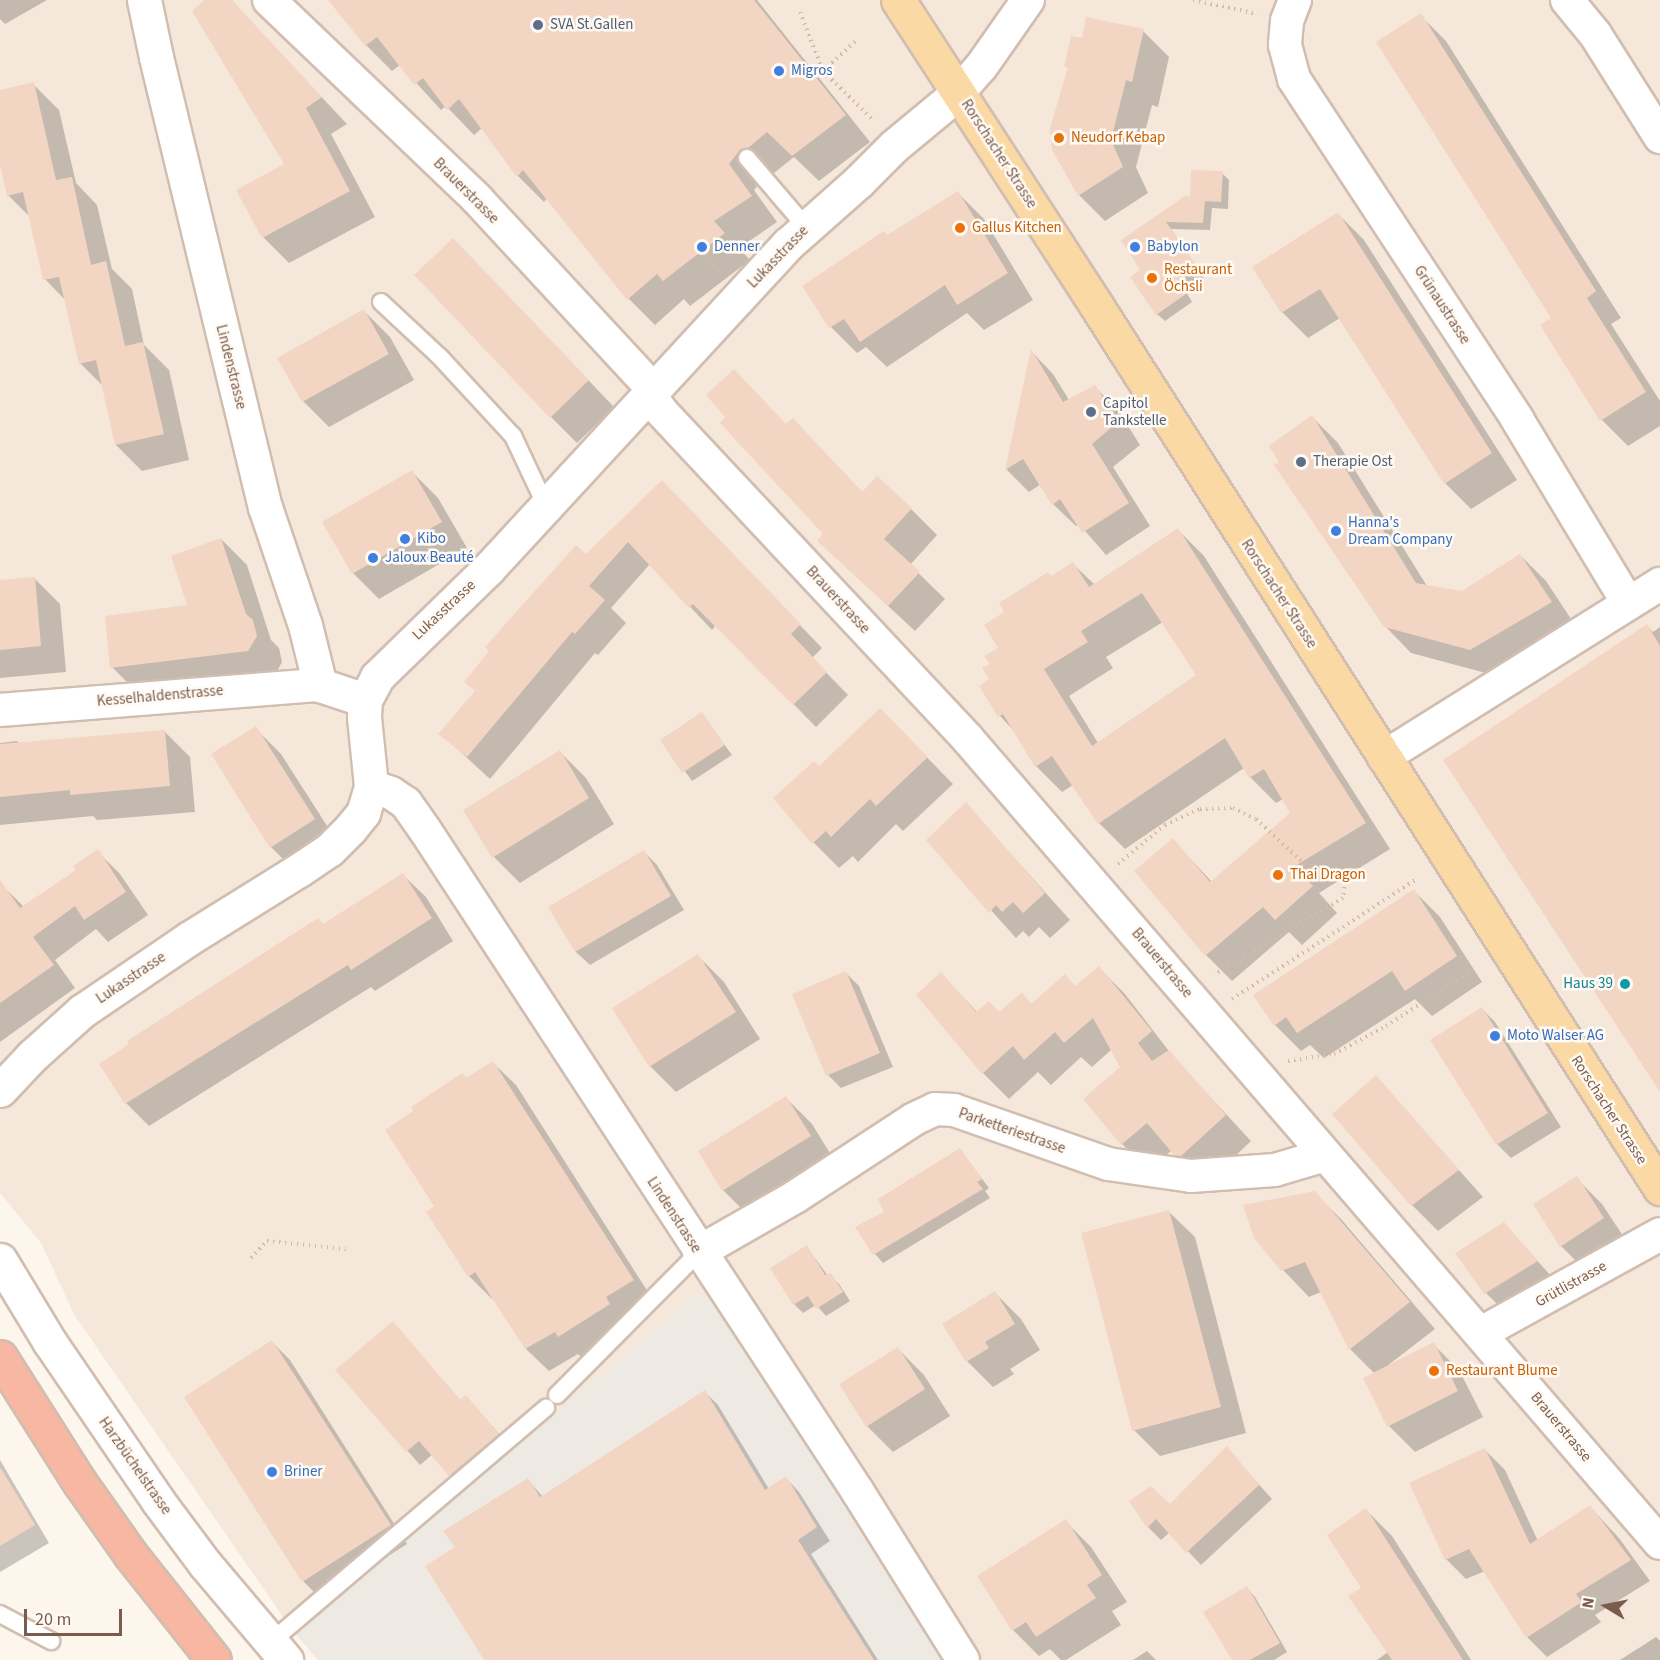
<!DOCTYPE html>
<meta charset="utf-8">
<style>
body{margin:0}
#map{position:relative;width:1660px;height:1660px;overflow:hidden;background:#fdf6ec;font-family:"Source Sans 3",sans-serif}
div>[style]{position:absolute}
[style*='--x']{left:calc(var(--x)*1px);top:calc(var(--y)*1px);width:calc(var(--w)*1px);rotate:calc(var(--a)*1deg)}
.residential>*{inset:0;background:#f5e8da}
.industrial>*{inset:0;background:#efe9e4}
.shadow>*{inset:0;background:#0003}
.building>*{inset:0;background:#f3d5c3}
.path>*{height:4px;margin-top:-2px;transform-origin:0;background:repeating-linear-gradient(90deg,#d9b8a5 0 1.5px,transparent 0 6px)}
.roads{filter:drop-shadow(2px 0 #d1beb0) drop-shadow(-2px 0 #d1beb0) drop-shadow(0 2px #d1beb0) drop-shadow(0 -2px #d1beb0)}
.lane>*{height:16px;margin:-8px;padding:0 8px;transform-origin:8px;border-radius:8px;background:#fff}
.street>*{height:32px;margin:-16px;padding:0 16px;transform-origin:16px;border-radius:16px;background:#fff}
.secondary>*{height:33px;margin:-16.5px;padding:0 16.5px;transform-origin:16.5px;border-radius:16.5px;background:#fff}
.primary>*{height:33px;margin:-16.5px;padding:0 16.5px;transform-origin:16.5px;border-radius:16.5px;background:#fbd9a5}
.highway>*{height:33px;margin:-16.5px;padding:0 16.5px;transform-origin:16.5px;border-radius:16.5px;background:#f7b7a3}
.dots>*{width:16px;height:16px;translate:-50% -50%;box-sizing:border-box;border:3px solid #fffaf3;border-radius:50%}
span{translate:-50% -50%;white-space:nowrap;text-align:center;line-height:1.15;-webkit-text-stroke:5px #fffaf3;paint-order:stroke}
.service-label{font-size:15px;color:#4e5e75}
.left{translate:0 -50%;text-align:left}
.shop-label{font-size:15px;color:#366cbe}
.food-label{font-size:15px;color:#c56008}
.street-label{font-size:15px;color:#7a5c4d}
.culture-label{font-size:15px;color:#0d838f}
.right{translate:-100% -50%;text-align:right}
.north{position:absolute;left:1576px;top:1576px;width:60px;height:60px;-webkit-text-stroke:4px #fffaf3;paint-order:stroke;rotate:280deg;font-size:16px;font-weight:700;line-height:24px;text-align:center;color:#7a5c4d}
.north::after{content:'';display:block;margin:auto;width:21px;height:27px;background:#7a5c4d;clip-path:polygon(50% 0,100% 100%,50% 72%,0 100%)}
.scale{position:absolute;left:24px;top:1609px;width:98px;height:27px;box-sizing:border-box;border:3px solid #7a5c4d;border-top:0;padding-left:8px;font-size:18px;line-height:21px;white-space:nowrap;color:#7a5c4d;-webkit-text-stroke:4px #fffaf3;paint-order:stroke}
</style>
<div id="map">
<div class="residential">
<div style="clip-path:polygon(0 0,1660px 0,1660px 1660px,941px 1660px,706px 1289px,292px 1630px,75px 1316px,41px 1243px,0 1193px)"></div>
</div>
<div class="industrial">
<div style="clip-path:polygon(706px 1288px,941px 1660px,318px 1660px,292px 1630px)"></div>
</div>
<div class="shadow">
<div style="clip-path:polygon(0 0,47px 0,5px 24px,0 19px)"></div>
<div style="clip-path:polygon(206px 0,230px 0,347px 124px,331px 134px,375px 217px,289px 263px,263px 237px,287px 165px)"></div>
<div style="clip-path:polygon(330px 0,757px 0,870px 142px,819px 181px,794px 157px,774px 173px,766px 176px,754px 190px,777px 222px,739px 248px,750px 260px,690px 306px,684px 299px,655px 325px,629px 299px,547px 198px,544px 202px,518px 176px,482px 128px,474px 135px,446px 106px,441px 110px,400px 65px,392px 71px,366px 45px)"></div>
<div style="clip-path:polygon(1420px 15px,1446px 41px,1621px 318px,1611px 324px,1660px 401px,1660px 426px,1628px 446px,1602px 420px,1542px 325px,1553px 319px)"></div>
<div style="clip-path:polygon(1143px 31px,1169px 57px,1158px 107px,1152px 105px,1136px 167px,1148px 193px,1105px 221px,1079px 195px,1069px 69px,1066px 66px,1083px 40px)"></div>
<div style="clip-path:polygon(33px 84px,59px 110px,76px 183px,97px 205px,112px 269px,132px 289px,144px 345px,169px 370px,189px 460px,142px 471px,116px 445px,103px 386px,80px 363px,66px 301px,45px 279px,30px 217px,8px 195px,0 158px,0 91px)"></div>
<div style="clip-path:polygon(1222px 173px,1229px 180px,1228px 209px,1212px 208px,1210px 230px,1171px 229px,1204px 277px,1185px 290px,1192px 302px,1165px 321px,1157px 314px,1142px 270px,1123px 241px,1192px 198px)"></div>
<div style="clip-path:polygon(958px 193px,984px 219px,1033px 300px,984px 330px,967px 313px,887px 367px,866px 347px,857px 353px,831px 327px,887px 236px)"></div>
<div style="clip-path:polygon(1338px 214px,1364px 240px,1517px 480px,1471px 509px,1445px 483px,1340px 318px,1308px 338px,1282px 312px,1254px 268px)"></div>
<div style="clip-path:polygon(479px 266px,614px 407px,577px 443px,551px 417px)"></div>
<div style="clip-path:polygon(364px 311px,390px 337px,414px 380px,329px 427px,303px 401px)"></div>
<div style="clip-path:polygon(1032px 352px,1053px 374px,1069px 400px,1095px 387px,1118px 410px,1140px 445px,1113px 467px,1150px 526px,1106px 555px,1079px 524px,1076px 526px,1053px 504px,1041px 484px,1029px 492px,1007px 470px)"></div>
<div style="clip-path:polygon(727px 417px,787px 425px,793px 420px,863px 493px,911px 509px,937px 535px,910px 565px,945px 599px,915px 631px,845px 566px,825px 534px)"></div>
<div style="clip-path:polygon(1312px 417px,1338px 443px,1427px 586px,1463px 593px,1520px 555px,1546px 581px,1577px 628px,1497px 676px,1411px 653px,1385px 626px,1281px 462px)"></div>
<div style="clip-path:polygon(412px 472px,438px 498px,467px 548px,379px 599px,353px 573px)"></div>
<div style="clip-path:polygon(684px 505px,822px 648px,812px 658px,848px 695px,816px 727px,716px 625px,712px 630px,650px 564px,611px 608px,626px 623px,598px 655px,595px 653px,490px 779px,441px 734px,586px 556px)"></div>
<div style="clip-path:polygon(evenodd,1178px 530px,1204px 556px,1390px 849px,1319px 893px,1337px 913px,1302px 945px,1289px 932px,1232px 981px,1206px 955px,1173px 840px,1212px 882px,1291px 813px,1283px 799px,1276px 803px,1250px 777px,1244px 768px,1125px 849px,1099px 823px,1073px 785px,1062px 792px,1036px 766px,1015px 732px,1000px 716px,981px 686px,991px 679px,992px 664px,1000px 648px,1051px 577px,1073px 564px,1095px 585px,1178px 530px,1163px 622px,1198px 675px,1098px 743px,1069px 696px,1113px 668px,1106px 657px,1163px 622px)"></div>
<div style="clip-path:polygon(221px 539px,247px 565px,271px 640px,279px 648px,282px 662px,274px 677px,138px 693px,112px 667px,189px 606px)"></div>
<div style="clip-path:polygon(34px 578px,60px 604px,66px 672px,0 678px,0 581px)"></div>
<div style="clip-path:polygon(1646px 625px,1653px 632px,1660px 627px,1660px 1090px)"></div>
<div style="clip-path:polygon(702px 714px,732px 755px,692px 781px,662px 740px)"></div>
<div style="clip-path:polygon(255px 728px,281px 754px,340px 846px,297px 873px,271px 847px,213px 754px)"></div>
<div style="clip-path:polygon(164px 731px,190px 757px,195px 812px,97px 820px,93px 816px,0 825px,0 743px,17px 741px,20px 744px)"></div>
<div style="clip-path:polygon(906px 736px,953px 784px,903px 831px,896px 824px,858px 862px,853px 856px,839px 868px,813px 842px,819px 768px)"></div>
<div style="clip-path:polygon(560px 752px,586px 778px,614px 824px,520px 883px,494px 857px)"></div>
<div style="clip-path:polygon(966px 804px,1070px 920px,1050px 938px,1039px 927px,1029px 937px,1023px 931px,1016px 938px,928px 840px)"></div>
<div style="clip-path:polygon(97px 851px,120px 874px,148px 915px,108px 942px,96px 929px,55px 960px,75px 988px,0 1042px,0 888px,3px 886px,24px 907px,79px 870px)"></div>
<div style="clip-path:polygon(644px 852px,657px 865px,684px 910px,590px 965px,576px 952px,550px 907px)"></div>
<div style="clip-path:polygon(403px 875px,426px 897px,453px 941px,375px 991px,371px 987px,149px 1126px,126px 1103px,101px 1064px)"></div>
<div style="clip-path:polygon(1414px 891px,1440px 917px,1482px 982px,1432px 1016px,1415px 999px,1324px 1058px,1310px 1045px,1301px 1051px,1275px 1025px)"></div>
<div style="clip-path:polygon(698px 956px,724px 982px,760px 1039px,676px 1092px,650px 1066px,614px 1009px)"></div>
<div style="clip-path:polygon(1099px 968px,1125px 994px,1175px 1059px,1251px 1141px,1208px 1182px,1202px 1181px,1172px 1150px,1148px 1170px,1122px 1144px,1085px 1099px,1122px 1068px,1112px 1049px,1092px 1067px,1081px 1057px,1051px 1085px,1038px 1072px,1009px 1099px,983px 1073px,918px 996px,941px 974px,978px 1013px,1000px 1014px,1022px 994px,1032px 1005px,1076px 988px)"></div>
<div style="clip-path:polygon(846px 973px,859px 986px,893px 1067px,841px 1088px,828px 1075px)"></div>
<div style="clip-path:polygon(1482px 1009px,1495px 1022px,1561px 1127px,1511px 1158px,1498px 1145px,1432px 1041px)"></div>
<div style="clip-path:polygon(493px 1063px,516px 1085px,655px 1303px,632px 1327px,582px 1358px,578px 1354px,549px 1371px,526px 1349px,493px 1298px,492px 1299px,469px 1276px,436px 1207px,466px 1080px)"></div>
<div style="clip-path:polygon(1376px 1077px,1483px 1197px,1438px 1231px,1412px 1205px,1334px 1114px)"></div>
<div style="clip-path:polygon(786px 1098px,812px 1124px,836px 1163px,749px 1216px,723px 1190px)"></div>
<div style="clip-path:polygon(960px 1150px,989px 1188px,985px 1191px,990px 1198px,883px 1263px,875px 1254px,886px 1213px)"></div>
<div style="clip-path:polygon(1576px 1178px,1602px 1204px,1629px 1245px,1587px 1272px,1561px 1246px)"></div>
<div style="clip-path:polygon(1314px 1193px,1341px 1219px,1435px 1329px,1387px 1366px,1433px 1344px,1459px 1370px,1483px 1417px,1415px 1452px,1389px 1426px,1375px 1374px,1350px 1349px,1321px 1292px,1309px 1297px,1283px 1270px)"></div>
<div style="clip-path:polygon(1168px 1211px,1195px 1237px,1246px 1433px,1160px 1456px,1134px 1430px)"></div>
<div style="clip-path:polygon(1504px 1224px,1562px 1288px,1512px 1319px,1486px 1293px,1458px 1253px)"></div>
<div style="clip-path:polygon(807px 1247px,828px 1276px,830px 1275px,839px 1284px,850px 1301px,826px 1316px,816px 1305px,803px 1313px,794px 1304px)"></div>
<div style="clip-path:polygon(995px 1293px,1021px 1319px,1040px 1350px,1010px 1369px,1014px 1374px,993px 1387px,967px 1361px)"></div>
<div style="clip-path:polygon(393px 1323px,461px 1401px,466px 1397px,512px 1448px,464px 1489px,433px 1454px,420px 1465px,337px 1371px)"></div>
<div style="clip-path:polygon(272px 1342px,290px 1360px,407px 1544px,321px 1599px,303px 1581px)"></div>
<div style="clip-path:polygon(898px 1349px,924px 1375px,950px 1416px,893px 1452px,867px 1426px)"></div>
<div style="clip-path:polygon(705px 1392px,718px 1405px,769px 1489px,786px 1478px,799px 1492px,830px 1541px,811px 1554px,878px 1660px,485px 1660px,457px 1548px,528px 1480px,543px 1497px)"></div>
<div style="clip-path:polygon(1227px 1449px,1272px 1499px,1201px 1565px,1170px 1532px,1161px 1540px,1148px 1527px,1131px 1501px,1170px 1506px)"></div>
<div style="clip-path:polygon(1484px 1449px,1505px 1470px,1538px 1541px,1590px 1507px,1619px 1538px,1650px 1581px,1595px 1615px,1601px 1622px,1547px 1657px,1527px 1637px,1485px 1571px,1466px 1579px,1446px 1559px)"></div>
<div style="clip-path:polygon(0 1460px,49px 1543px,0 1572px)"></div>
<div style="clip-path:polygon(1366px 1510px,1392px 1536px,1471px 1660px,1377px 1660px,1388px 1652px,1363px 1588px)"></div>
<div style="clip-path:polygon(1065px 1521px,1091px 1547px,1127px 1602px,1112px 1611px,1121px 1625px,1066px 1660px,1061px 1660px,1050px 1649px,1039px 1656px,1013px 1630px,979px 1577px)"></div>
<div style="clip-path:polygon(1247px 1588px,1255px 1597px,1287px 1652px,1274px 1660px,1234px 1660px)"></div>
<div style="clip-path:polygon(1656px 1637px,1660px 1641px,1660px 1660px,1620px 1660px)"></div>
<div style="clip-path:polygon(1147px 1651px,1156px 1660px,1133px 1660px)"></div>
</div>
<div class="building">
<div style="clip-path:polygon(204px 0,232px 0,322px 97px,306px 108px,350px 191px,262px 238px,236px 190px,284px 164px,192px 11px)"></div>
<div style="clip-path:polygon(328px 0,754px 0,846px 115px,792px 156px,767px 132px,748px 148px,740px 150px,729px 164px,752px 196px,714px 221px,725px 233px,663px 281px,657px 274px,627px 300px,523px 170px,517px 177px,459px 99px,447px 110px,423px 78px,414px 85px,377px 37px,365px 46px)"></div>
<div style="clip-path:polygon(1421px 13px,1596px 291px,1587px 298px,1646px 392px,1600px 421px,1540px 325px,1551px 318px,1376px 42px)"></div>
<div style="clip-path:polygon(1086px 17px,1144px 29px,1132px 82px,1126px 80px,1111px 140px,1123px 167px,1078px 196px,1052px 150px,1050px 128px,1068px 67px,1064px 67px,1071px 36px,1082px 38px)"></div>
<div style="clip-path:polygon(34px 82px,56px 180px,72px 177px,91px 265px,106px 261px,125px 346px,143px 342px,164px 434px,115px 445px,96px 360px,79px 364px,59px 277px,43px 280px,23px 192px,7px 196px,0 165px,0 90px)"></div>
<div style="clip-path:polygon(1191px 170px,1223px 171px,1221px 202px,1205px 201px,1203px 223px,1166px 222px,1198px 268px,1178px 282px,1186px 294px,1156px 315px,1130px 277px,1140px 270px,1121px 240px,1185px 196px,1190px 196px)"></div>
<div style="clip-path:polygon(958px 191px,1008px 273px,957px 305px,945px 285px,860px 342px,844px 319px,829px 328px,802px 286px,884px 231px,887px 235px)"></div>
<div style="clip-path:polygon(1338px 212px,1492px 453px,1444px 484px,1320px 289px,1281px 313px,1252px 267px)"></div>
<div style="clip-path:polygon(453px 238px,589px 380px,550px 418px,414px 275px)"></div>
<div style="clip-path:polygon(364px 309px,389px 354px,302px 402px,277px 358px)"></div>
<div style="clip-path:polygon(1031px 349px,1063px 402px,1095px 385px,1119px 421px,1092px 444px,1129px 503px,1082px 533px,1060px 499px,1052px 505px,1023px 459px,1005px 470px)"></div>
<div style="clip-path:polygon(734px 369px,786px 424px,793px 418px,862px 492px,877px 476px,912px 508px,884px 539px,920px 572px,888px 606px,817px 541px,823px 534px,720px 423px,725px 417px,706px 395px)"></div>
<div style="clip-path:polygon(1312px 415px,1416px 583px,1462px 591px,1520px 554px,1552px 602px,1470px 650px,1384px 627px,1274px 465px,1279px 462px,1269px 446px)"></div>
<div style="clip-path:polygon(412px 470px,442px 522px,352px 574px,322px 522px)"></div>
<div style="clip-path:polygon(662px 480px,801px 624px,791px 634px,827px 672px,793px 705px,693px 604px,689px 608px,628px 542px,589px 586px,605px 600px,575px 634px,572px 632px,467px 757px,438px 734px,475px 691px,464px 682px,489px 651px,485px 647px,576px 545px,586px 554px)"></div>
<div style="clip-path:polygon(evenodd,1178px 528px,1366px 823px,1295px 866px,1313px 886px,1275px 920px,1263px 907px,1205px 956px,1134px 871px,1173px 838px,1210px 882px,1290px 813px,1264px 769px,1249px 778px,1225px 738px,1098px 824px,1052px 756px,1035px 767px,1003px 714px,998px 717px,979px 686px,989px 679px,982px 668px,990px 664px,984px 656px,998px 648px,984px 625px,1004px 612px,999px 603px,1048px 572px,1051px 576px,1073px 562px,1089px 587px,1178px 528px,1142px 593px,1196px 675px,1092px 746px,1044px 669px,1088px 642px,1081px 631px,1142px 593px)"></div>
<div style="clip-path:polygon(221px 538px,246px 614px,253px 620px,257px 636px,248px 651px,110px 668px,105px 616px,187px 605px,171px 556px)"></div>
<div style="clip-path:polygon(35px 577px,41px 646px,0 650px,0 580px)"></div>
<div style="clip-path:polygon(1647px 624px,1660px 646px,1660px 1092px,1443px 760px)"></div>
<div style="clip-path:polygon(880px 708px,928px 757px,876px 806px,870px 799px,831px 837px,826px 831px,812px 844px,773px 798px,814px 761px,819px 766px)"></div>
<div style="clip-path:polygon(702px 712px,725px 745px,682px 773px,660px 740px)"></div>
<div style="clip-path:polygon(256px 726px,315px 819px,270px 848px,211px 754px)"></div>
<div style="clip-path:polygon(165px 730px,170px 786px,70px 795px,70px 790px,0 797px,0 744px)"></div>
<div style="clip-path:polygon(560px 750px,589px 798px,492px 858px,463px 810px)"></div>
<div style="clip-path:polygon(966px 802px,1045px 893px,1023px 913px,1013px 902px,1002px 912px,996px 905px,989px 913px,926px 840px)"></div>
<div style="clip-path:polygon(98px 849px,126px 892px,84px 920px,75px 906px,33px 937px,54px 965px,0 1003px,0 880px,20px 908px,76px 870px,73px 866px)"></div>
<div style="clip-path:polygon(644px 850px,671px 896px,575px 952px,548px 907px)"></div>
<div style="clip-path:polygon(403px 873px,432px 918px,351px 970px,348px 965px,125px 1104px,99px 1064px,129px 1044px,127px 1041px,318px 918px,323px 924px)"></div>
<div style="clip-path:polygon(1414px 889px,1457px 956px,1405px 991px,1392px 971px,1297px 1033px,1286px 1017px,1274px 1026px,1253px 995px)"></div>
<div style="clip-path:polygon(698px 954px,736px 1012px,649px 1067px,612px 1008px)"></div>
<div style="clip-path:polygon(1099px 966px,1152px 1031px,1138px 1043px,1152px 1061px,1169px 1050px,1226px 1115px,1181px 1156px,1174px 1155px,1147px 1123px,1121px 1145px,1083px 1099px,1120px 1067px,1093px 1018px,1064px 1043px,1055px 1032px,1024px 1060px,1013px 1046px,982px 1074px,916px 995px,941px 972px,976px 1012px,989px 1001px,999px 1012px,1022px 992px,1031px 1004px,1065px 974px,1075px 986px)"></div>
<div style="clip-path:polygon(846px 971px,880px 1053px,826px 1076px,792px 994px)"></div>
<div style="clip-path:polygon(1482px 1007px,1548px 1113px,1496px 1145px,1430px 1040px)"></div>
<div style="clip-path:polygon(493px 1061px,634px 1280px,606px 1297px,610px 1304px,558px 1337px,555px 1332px,525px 1349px,475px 1272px,468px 1277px,426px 1212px,434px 1206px,385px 1130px,413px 1111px,411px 1107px,462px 1073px,466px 1078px)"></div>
<div style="clip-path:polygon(1376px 1075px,1459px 1170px,1411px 1206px,1332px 1114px)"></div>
<div style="clip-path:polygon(786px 1096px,811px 1136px,722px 1191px,698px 1151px)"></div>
<div style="clip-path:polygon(960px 1148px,982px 1179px,977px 1182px,983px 1189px,873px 1255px,855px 1227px,884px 1212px,878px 1199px)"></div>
<div style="clip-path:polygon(1577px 1176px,1604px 1218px,1560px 1247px,1533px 1204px)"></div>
<div style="clip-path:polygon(1315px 1191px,1410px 1302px,1349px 1350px,1305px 1262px,1281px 1271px,1254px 1238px,1243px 1205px)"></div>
<div style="clip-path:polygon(1169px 1210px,1221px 1407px,1132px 1431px,1081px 1233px)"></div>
<div style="clip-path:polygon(1504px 1222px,1538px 1261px,1484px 1294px,1455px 1253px)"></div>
<div style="clip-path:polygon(807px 1245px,825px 1275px,831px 1273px,843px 1292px,816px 1309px,808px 1296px,793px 1305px,770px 1268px)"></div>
<div style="clip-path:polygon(995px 1291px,1015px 1324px,985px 1342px,989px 1348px,966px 1362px,942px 1324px)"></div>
<div style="clip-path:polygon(393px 1321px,460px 1400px,466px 1395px,499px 1434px,449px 1476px,419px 1441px,406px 1452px,335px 1370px)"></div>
<div style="clip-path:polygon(272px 1340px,391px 1525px,302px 1582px,184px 1397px)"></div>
<div style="clip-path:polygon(1434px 1342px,1458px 1391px,1387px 1427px,1363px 1378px)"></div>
<div style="clip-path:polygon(898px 1347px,925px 1389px,866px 1427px,839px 1384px)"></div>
<div style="clip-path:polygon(705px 1390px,765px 1490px,786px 1476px,817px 1527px,798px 1540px,874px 1660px,484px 1660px,425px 1566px,455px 1547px,443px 1531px,528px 1478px,540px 1497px)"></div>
<div style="clip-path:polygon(1227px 1446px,1259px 1485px,1186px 1553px,1156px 1519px,1147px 1528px,1129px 1501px,1151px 1486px,1170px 1504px)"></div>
<div style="clip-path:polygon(1485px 1448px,1530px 1544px,1590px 1505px,1631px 1560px,1576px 1594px,1582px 1602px,1526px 1638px,1469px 1549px,1445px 1560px,1409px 1483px)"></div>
<div style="clip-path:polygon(0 1467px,35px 1525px,0 1546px)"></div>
<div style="clip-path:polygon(1366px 1508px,1463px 1660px,1392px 1660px,1348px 1596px,1361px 1588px,1327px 1535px)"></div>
<div style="clip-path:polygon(1066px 1519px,1102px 1575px,1087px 1585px,1096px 1598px,1036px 1637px,1026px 1622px,1012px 1631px,977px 1576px)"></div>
<div style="clip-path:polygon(1247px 1586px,1280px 1643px,1250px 1660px,1232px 1660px,1203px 1612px)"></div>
</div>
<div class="path">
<div style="--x:1193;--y:0;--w:66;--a:12.3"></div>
<div style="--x:800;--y:12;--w:63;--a:68.7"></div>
<div style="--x:823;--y:71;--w:47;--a:-42.4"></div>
<div style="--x:806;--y:66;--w:18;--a:16"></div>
<div style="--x:823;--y:71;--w:70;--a:44.4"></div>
<div style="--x:703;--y:250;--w:26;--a:51"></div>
<div style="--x:1118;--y:864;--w:61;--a:-39.7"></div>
<div style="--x:1165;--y:825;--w:38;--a:-25"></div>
<div style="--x:1200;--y:809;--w:33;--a:-2"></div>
<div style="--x:1233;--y:808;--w:25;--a:26"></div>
<div style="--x:1256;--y:819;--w:74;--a:42.8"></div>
<div style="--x:1310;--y:869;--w:37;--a:19"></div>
<div style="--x:1345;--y:881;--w:17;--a:97"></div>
<div style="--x:1343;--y:898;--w:150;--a:149.2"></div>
<div style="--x:1232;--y:999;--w:218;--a:-33"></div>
<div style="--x:1288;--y:1061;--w:47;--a:-8.7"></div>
<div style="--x:1334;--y:1054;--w:59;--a:-28.3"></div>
<div style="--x:1386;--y:1026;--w:103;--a:-32.8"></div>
<div style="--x:251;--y:1258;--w:23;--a:-47"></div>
<div style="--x:267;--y:1241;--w:79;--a:5.8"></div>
</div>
<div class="roads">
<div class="lane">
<div style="--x:747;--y:158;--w:91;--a:49.5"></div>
<div style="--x:381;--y:302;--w:81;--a:43"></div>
<div style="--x:440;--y:357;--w:108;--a:47.3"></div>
<div style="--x:513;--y:436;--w:77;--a:64.8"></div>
<div style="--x:557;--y:1395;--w:202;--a:-45.2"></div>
<div style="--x:0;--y:1614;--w:58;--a:27.9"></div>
<div style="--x:272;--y:1641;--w:360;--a:-40.4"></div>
</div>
<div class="street">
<div style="--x:269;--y:0;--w:288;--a:43.7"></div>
<div style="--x:477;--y:199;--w:260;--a:47.2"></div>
<div style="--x:1295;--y:0;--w:22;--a:111"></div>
<div style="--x:1287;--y:21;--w:24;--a:95"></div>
<div style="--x:1285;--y:45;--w:35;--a:75"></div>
<div style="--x:1294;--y:79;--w:407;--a:56.7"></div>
<div style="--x:1517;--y:419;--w:215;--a:58.9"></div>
<div style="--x:1567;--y:0;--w:44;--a:50.5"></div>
<div style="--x:1595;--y:34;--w:122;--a:57.7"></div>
<div style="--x:959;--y:92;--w:33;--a:-49"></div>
<div style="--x:981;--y:67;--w:82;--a:-55"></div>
<div style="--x:650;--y:395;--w:19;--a:55"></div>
<div style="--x:661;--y:411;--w:448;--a:46.9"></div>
<div style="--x:967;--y:738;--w:1062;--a:49.28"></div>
<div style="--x:0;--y:710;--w:321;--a:-4.5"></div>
<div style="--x:1384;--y:757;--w:326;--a:-32.1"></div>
<div style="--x:371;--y:786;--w:21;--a:19"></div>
<div style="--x:391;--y:793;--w:18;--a:34"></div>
<div style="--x:406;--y:803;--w:33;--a:55"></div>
<div style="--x:425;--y:830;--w:791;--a:56.81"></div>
<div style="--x:858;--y:1492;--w:198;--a:58"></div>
<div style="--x:699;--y:1252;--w:111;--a:-29.8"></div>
<div style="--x:795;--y:1197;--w:142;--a:-33.2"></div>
<div style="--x:914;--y:1119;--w:23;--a:-25"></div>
<div style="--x:935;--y:1109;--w:19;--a:3"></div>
<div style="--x:954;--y:1110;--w:163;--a:19.3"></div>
<div style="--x:1108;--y:1164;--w:84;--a:8.2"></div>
<div style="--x:1191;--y:1176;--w:84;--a:-4.1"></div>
<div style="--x:1275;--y:1170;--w:52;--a:-16.7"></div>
<div style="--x:1481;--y:1333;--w:205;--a:-28.9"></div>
</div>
<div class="secondary">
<div style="--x:144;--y:0;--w:58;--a:78.1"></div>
<div style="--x:156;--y:57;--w:463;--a:76.4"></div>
<div style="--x:265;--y:507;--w:125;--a:71.3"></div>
<div style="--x:305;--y:625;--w:62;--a:76"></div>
<div style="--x:320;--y:685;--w:47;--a:18.4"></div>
<div style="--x:0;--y:1090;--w:47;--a:-46.7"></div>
<div style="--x:32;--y:1056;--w:67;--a:-42"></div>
<div style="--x:82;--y:1011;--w:128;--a:-34.2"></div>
<div style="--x:188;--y:939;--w:131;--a:-31.9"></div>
<div style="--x:299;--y:870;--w:36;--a:-34"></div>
<div style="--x:329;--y:850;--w:30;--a:-45"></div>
<div style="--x:350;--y:829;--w:21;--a:-51"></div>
<div style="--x:363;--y:813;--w:28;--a:-73"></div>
<div style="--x:371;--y:786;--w:69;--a:-95.8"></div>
<div style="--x:364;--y:717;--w:17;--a:-87"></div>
<div style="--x:365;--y:700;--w:26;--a:-62"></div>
<div style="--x:377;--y:677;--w:155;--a:-44.2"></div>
<div style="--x:488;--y:569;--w:442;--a:-47.3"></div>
<div style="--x:788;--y:244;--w:94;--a:-41.5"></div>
<div style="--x:858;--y:182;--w:51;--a:-45"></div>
<div style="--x:894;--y:146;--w:85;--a:-39.7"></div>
<div style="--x:0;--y:1260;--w:95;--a:58.8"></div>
<div style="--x:49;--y:1341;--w:194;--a:55.7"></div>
<div style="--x:158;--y:1501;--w:79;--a:53.3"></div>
<div style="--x:205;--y:1564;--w:126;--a:49.8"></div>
</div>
<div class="primary">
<div style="--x:898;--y:0;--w:364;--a:57"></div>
<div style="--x:1096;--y:305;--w:1048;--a:57.43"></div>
</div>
<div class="highway">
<div style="--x:0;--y:1357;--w:149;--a:57.6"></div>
<div style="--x:80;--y:1483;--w:87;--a:54.8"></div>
<div style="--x:130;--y:1554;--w:135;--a:51.6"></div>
</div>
</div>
<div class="dots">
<div style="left:538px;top:25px;background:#5c6f8a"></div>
<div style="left:779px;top:71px;background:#3f7fe0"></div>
<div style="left:1059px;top:138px;background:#e8710a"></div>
<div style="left:960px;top:228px;background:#e8710a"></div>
<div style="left:702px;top:247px;background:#3f7fe0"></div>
<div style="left:1135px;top:247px;background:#3f7fe0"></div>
<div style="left:1152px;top:278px;background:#e8710a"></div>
<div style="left:1091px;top:412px;background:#5c6f8a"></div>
<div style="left:1301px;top:462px;background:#5c6f8a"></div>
<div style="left:1336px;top:531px;background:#3f7fe0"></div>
<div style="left:405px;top:539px;background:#3f7fe0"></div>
<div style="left:373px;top:558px;background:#3f7fe0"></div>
<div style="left:1278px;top:875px;background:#e8710a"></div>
<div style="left:1625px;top:984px;background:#0f9aa8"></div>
<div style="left:1495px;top:1036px;background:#3f7fe0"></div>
<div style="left:1434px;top:1371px;background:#e8710a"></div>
<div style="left:272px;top:1472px;background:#3f7fe0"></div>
</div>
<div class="service-label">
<span class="left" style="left:550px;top:25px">SVA St.Gallen</span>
<span class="left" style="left:1103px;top:412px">Capitol<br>Tankstelle</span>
<span class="left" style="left:1313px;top:462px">Therapie Ost</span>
</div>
<div class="shop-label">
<span class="left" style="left:791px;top:71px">Migros</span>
<span class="left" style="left:714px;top:247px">Denner</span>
<span class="left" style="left:1147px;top:247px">Babylon</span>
<span class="left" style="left:1348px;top:531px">Hanna's<br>Dream Company</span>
<span class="left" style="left:417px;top:539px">Kibo</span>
<span class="left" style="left:385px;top:558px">Jaloux Beauté</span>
<span class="left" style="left:1507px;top:1036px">Moto Walser AG</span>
<span class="left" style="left:284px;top:1472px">Briner</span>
</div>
<div class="food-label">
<span class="left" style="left:1071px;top:138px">Neudorf Kebap</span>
<span class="left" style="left:972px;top:228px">Gallus Kitchen</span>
<span class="left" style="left:1164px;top:278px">Restaurant<br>Öchsli</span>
<span class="left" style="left:1290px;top:875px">Thai Dragon</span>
<span class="left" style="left:1446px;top:1371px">Restaurant Blume</span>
</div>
<div class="street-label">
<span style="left:999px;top:154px;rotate:57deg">Rorschacher Strasse</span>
<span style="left:466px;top:191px;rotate:45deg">Brauerstrasse</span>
<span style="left:778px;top:257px;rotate:-46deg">Lukasstrasse</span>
<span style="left:1442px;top:305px;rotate:57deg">Grünaustrasse</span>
<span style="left:231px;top:367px;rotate:76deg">Lindenstrasse</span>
<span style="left:1279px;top:594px;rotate:57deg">Rorschacher Strasse</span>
<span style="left:838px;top:600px;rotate:47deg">Brauerstrasse</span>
<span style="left:444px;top:610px;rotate:-43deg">Lukasstrasse</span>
<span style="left:160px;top:696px;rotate:-5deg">Kesselhaldenstrasse</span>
<span style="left:1162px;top:963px;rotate:50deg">Brauerstrasse</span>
<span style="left:131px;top:978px;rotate:-34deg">Lukasstrasse</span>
<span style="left:1609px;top:1110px;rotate:57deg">Rorschacher Strasse</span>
<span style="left:1012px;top:1131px;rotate:19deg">Parketteriestrasse</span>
<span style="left:674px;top:1215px;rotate:57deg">Lindenstrasse</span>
<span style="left:1571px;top:1284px;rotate:-29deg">Grütlistrasse</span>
<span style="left:1561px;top:1427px;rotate:50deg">Brauerstrasse</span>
<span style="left:135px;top:1466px;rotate:55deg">Harzbüchelstrasse</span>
</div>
<div class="culture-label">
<span class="right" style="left:1613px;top:984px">Haus 39</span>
</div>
<div class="north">N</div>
<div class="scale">20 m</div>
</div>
